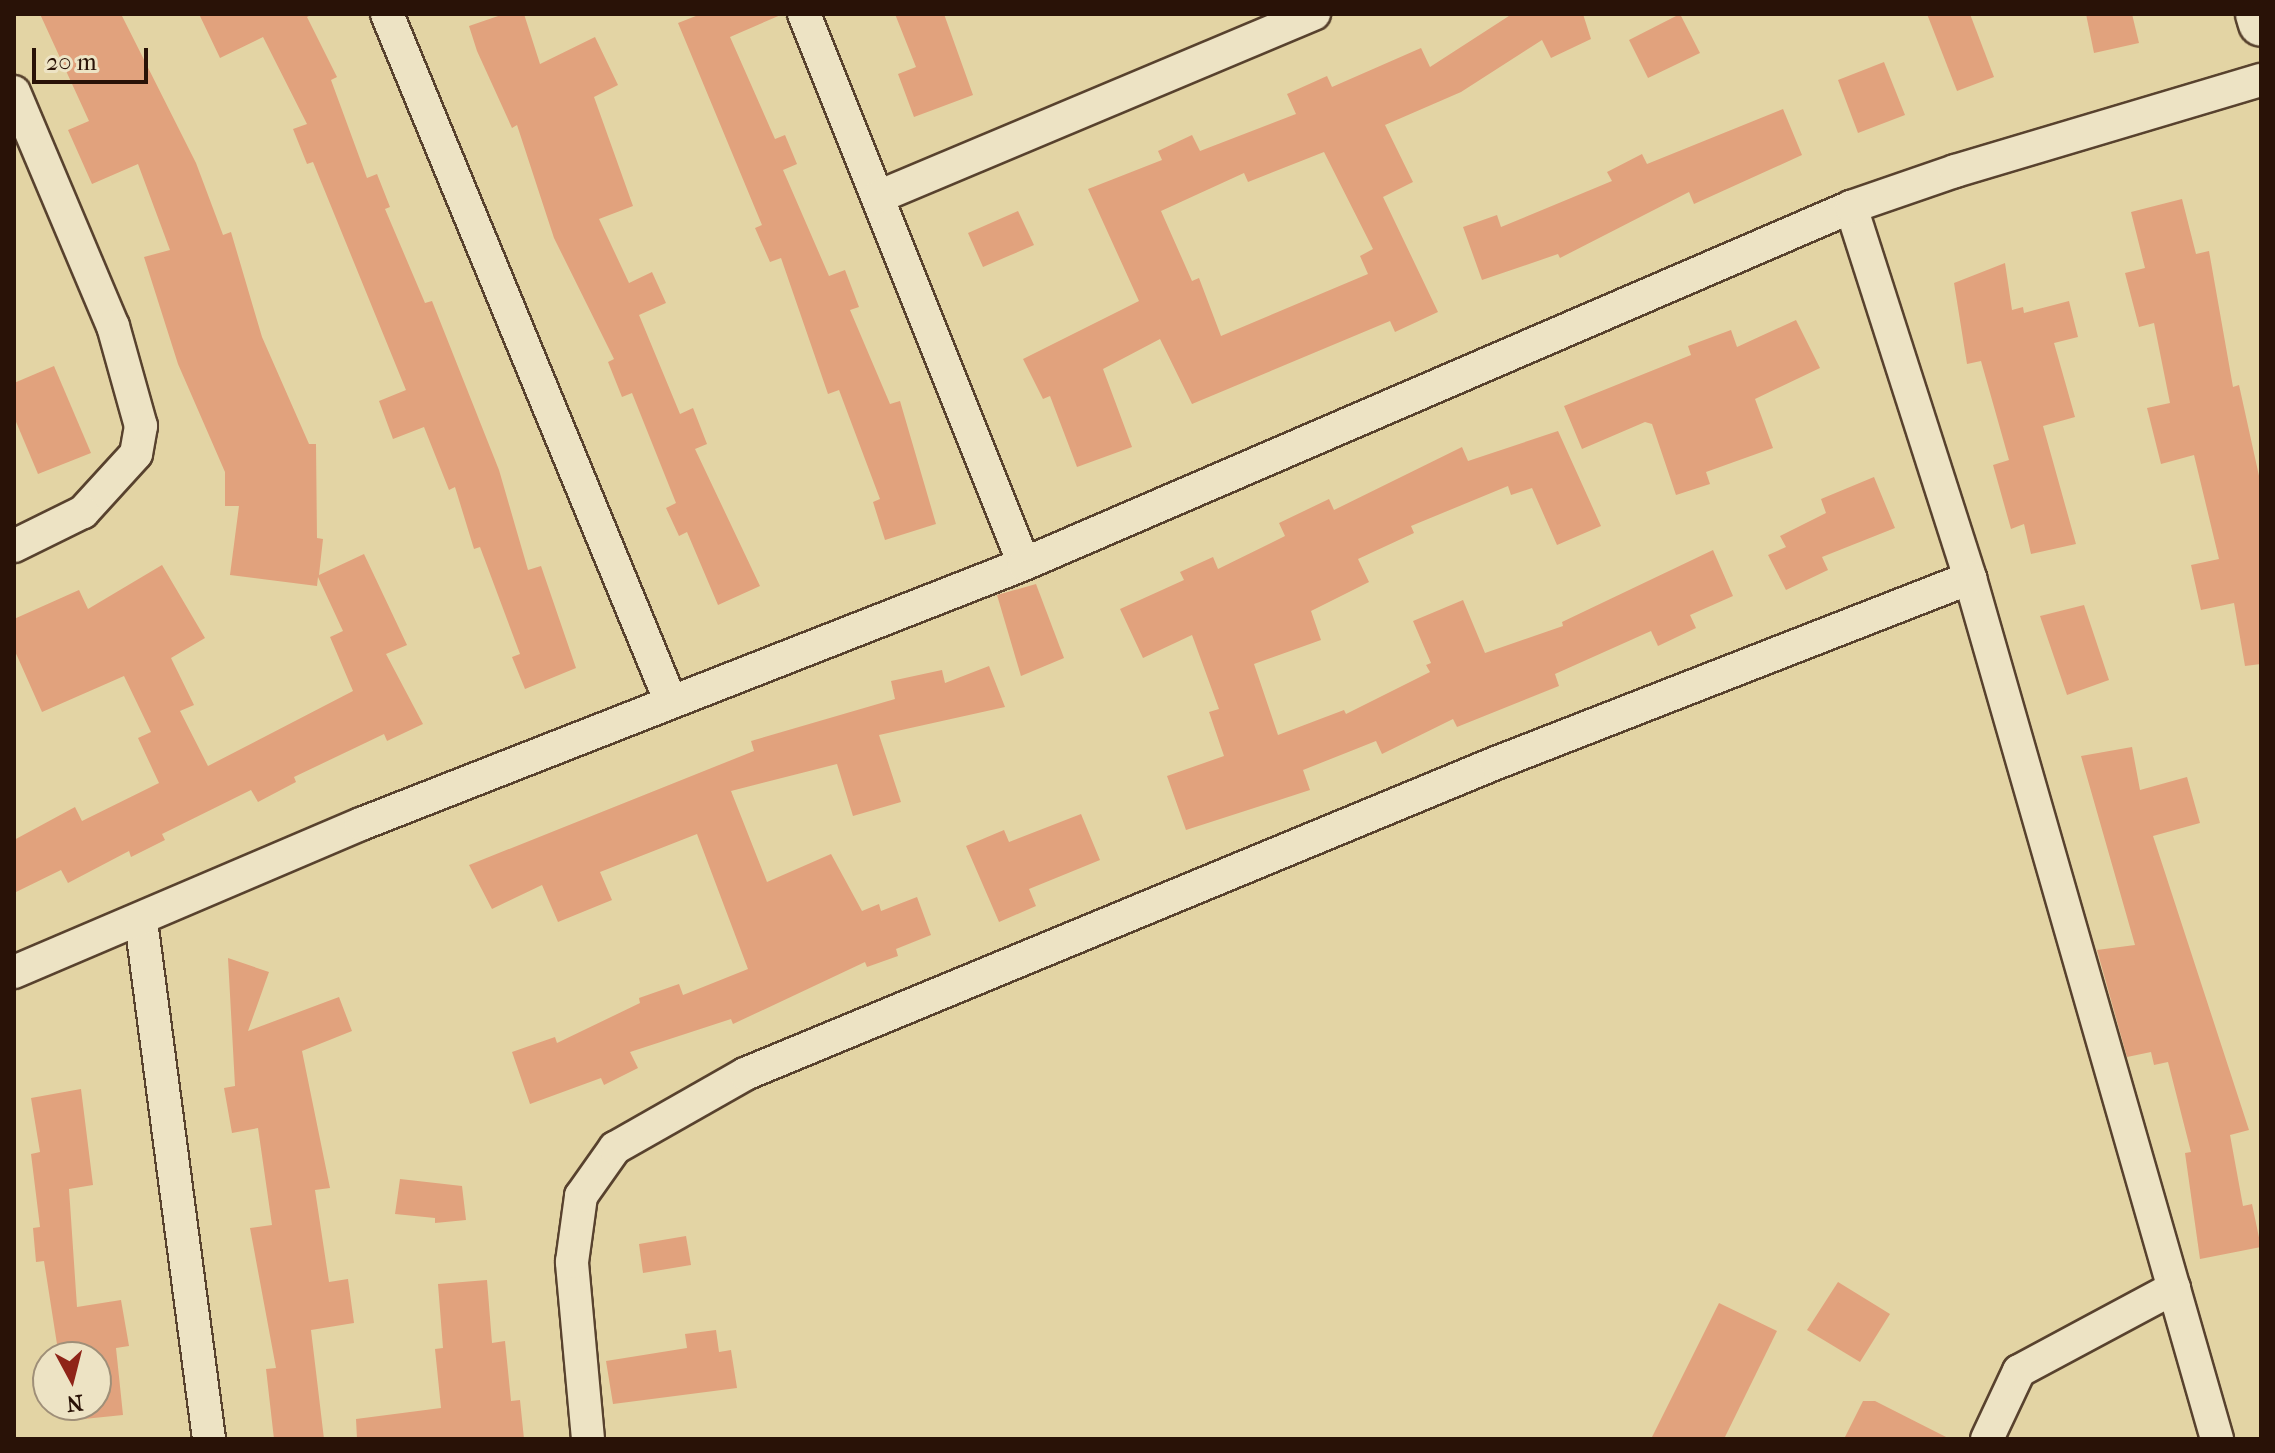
<!DOCTYPE html>
<style>
body{margin:0}
#map{position:relative;width:2275px;height:1453px;overflow:hidden;background:#e3d4a4;font-family:"IM FELL French Canon",serif}
div>[style]{position:absolute}
[style*='--x']{left:calc(var(--x)*1px);top:calc(var(--y)*1px);width:calc(var(--w)*1px);rotate:calc(var(--a)*1deg)}
.building>*{inset:0;background:#e1a27d}
.roads{filter:drop-shadow(2px 0 #58422e) drop-shadow(-2px 0 #58422e) drop-shadow(0 2px #58422e) drop-shadow(0 -2px #58422e)}
.street>*{height:32px;margin:-16px;padding:0 16px;transform-origin:16px;border-radius:16px;background:#ede3c4}
.secondary>*{height:44px;margin:-22px;padding:0 22px;transform-origin:22px;border-radius:22px;background:#ede3c4}
span{translate:-50% -50%;white-space:nowrap;text-align:center;line-height:1.15;-webkit-text-stroke:6px #ede3c4;paint-order:stroke}
.frame{position:absolute;inset:0;border:16px solid #291207;pointer-events:none}
.north{position:absolute;left:32px;top:1341px;width:80px;height:80px;box-sizing:border-box;background:#ede3c4;border:2px solid #9f8f78;border-radius:50%;rotate:173deg;font-size:22px;font-weight:700;line-height:32px;text-align:center;color:#291207}
.north::after{content:'';display:block;margin:auto;width:28px;height:36px;background:#8f2418;clip-path:polygon(50% 0,100% 100%,50% 72%,0 100%)}
.scale{position:absolute;left:32px;top:48px;width:116px;height:36px;box-sizing:border-box;border:4px solid #291207;border-top:0;padding-left:10px;font-size:24px;line-height:28px;white-space:nowrap;color:#291207;-webkit-text-stroke:6px #ede3c4;paint-order:stroke}
</style>
<div id="map">
<div class="building">
<div style="clip-path:polygon(40px 14px,121px 14px,196px 163px,223px 235px,231px 232px,262px 337px,309px 444px,316px 444px,317px 538px,323px 539px,319px 575px,364px 554px,407px 645px,386px 654px,423px 724px,387px 741px,384px 734px,294px 777px,296px 782px,258px 802px,251px 790px,162px 834px,165px 840px,131px 857px,129px 851px,68px 883px,61px 870px,14px 893px,14px 840px,75px 807px,82px 821px,159px 783px,138px 738px,151px 732px,124px 676px,42px 712px,14px 649px,14px 619px,79px 590px,88px 609px,162px 565px,205px 638px,171px 658px,194px 705px,180px 711px,208px 766px,353px 691px,330px 637px,343px 631px,318px 577px,317px 586px,230px 575px,239px 506px,225px 506px,225px 472px,178px 364px,144px 257px,170px 250px,138px 164px,92px 184px,68px 130px,89px 121px)"></div>
<div style="clip-path:polygon(199px 14px,313px 14px,307px 17px,337px 77px,331px 80px,367px 178px,377px 174px,390px 207px,385px 209px,425px 303px,432px 301px,499px 470px,528px 570px,541px 566px,576px 668px,525px 689px,512px 657px,520px 654px,480px 547px,474px 549px,455px 487px,449px 490px,424px 427px,393px 439px,379px 401px,406px 390px,313px 162px,307px 164px,293px 129px,307px 124px,263px 37px,220px 58px)"></div>
<div style="clip-path:polygon(504px 14px,524px 14px,540px 64px,595px 37px,618px 85px,594px 97px,633px 206px,599px 219px,629px 283px,652px 272px,666px 303px,639px 315px,680px 414px,693px 408px,707px 444px,695px 449px,760px 586px,718px 605px,687px 532px,679px 536px,666px 508px,676px 503px,632px 393px,622px 397px,608px 362px,614px 359px,554px 238px,517px 125px,512px 128px,477px 51px,469px 26px)"></div>
<div style="clip-path:polygon(701px 14px,783px 14px,730px 37px,775px 139px,785px 135px,797px 164px,783px 170px,829px 276px,845px 270px,859px 307px,850px 310px,890px 404px,900px 401px,936px 524px,885px 540px,873px 502px,880px 499px,839px 390px,828px 394px,781px 258px,770px 262px,755px 228px,762px 225px,678px 23px)"></div>
<div style="clip-path:polygon(895px 14px,944px 14px,973px 95px,914px 117px,898px 74px,916px 67px)"></div>
<div style="clip-path:polygon(evenodd,1512px 14px,1583px 14px,1591px 39px,1551px 58px,1542px 40px,1461px 92px,1385px 125px,1413px 182px,1383px 197px,1438px 312px,1395px 332px,1390px 321px,1192px 404px,1160px 339px,1103px 369px,1132px 447px,1077px 467px,1050px 396px,1043px 399px,1023px 359px,1139px 301px,1088px 189px,1162px 160px,1158px 151px,1192px 135px,1200px 151px,1296px 114px,1287px 94px,1327px 76px,1332px 87px,1421px 48px,1430px 67px,1512px 14px,1324px 152px,1373px 249px,1360px 256px,1368px 274px,1221px 336px,1199px 278px,1192px 281px,1161px 211px,1244px 173px,1248px 182px,1324px 152px)"></div>
<div style="clip-path:polygon(1680px 14px,1700px 53px,1648px 78px,1629px 40px)"></div>
<div style="clip-path:polygon(1927px 14px,1970px 14px,1994px 77px,1957px 91px)"></div>
<div style="clip-path:polygon(2086px 14px,2132px 14px,2139px 43px,2094px 53px)"></div>
<div style="clip-path:polygon(1884px 62px,1905px 115px,1858px 133px,1838px 80px)"></div>
<div style="clip-path:polygon(1783px 109px,1802px 155px,1694px 204px,1689px 192px,1560px 258px,1558px 254px,1482px 280px,1463px 227px,1497px 215px,1501px 227px,1612px 181px,1607px 172px,1642px 154px,1647px 164px)"></div>
<div style="clip-path:polygon(2182px 199px,2196px 254px,2209px 251px,2233px 387px,2239px 385px,2261px 485px,2261px 664px,2245px 666px,2234px 603px,2201px 610px,2191px 565px,2219px 559px,2194px 455px,2161px 464px,2147px 408px,2170px 403px,2154px 323px,2139px 327px,2125px 273px,2145px 268px,2131px 212px)"></div>
<div style="clip-path:polygon(1018px 211px,1034px 245px,983px 267px,968px 233px)"></div>
<div style="clip-path:polygon(2005px 263px,2012px 310px,2023px 307px,2024px 313px,2069px 301px,2078px 337px,2054px 343px,2075px 417px,2043px 426px,2076px 544px,2031px 554px,2024px 524px,2011px 529px,1993px 465px,2009px 460px,1981px 361px,1967px 364px,1954px 283px)"></div>
<div style="clip-path:polygon(1796px 320px,1820px 368px,1755px 399px,1773px 448px,1706px 472px,1710px 484px,1676px 495px,1652px 424px,1645px 422px,1582px 449px,1564px 406px,1691px 355px,1688px 346px,1731px 330px,1737px 347px)"></div>
<div style="clip-path:polygon(54px 366px,91px 453px,38px 474px,14px 417px,14px 383px)"></div>
<div style="clip-path:polygon(1558px 431px,1601px 526px,1557px 545px,1532px 488px,1511px 495px,1508px 486px,1411px 526px,1414px 533px,1358px 559px,1369px 582px,1311px 611px,1321px 640px,1254px 664px,1278px 735px,1344px 710px,1346px 714px,1430px 672px,1426px 665px,1431px 663px,1413px 621px,1463px 600px,1485px 653px,1563px 626px,1562px 622px,1713px 550px,1733px 596px,1690px 615px,1696px 628px,1658px 646px,1651px 631px,1555px 674px,1559px 686px,1457px 727px,1453px 719px,1382px 754px,1376px 741px,1303px 770px,1310px 790px,1186px 830px,1167px 776px,1224px 756px,1209px 712px,1219px 709px,1192px 635px,1143px 658px,1120px 609px,1184px 580px,1180px 572px,1213px 557px,1218px 569px,1285px 536px,1279px 523px,1329px 499px,1334px 510px,1462px 447px,1468px 461px)"></div>
<div style="clip-path:polygon(1874px 477px,1895px 528px,1822px 557px,1828px 570px,1786px 590px,1768px 555px,1786px 547px,1780px 536px,1826px 513px,1821px 499px)"></div>
<div style="clip-path:polygon(1036px 584px,1064px 658px,1021px 676px,997px 595px)"></div>
<div style="clip-path:polygon(2084px 605px,2109px 680px,2067px 695px,2040px 616px)"></div>
<div style="clip-path:polygon(989px 666px,1005px 707px,879px 735px,901px 802px,853px 816px,837px 764px,731px 791px,767px 882px,831px 854px,862px 911px,879px 904px,881px 911px,917px 897px,931px 935px,896px 949px,898px 956px,867px 967px,865px 962px,733px 1024px,731px 1019px,630px 1052px,638px 1068px,604px 1085px,601px 1078px,530px 1104px,512px 1052px,555px 1037px,557px 1043px,640px 1003px,639px 998px,679px 984px,683px 995px,748px 969px,697px 834px,600px 872px,612px 900px,558px 922px,542px 885px,492px 909px,469px 865px,754px 751px,751px 741px,895px 699px,891px 681px,942px 670px,945px 683px)"></div>
<div style="clip-path:polygon(2132px 747px,2140px 790px,2187px 777px,2200px 823px,2153px 836px,2249px 1130px,2230px 1135px,2243px 1206px,2252px 1204px,2261px 1247px,2200px 1259px,2185px 1153px,2191px 1152px,2168px 1062px,2154px 1065px,2151px 1052px,2127px 1057px,2097px 950px,2135px 945px,2081px 756px)"></div>
<div style="clip-path:polygon(1081px 814px,1100px 860px,1029px 889px,1036px 906px,999px 922px,966px 846px,1004px 830px,1009px 842px)"></div>
<div style="clip-path:polygon(228px 958px,269px 972px,248px 1031px,339px 997px,352px 1031px,302px 1051px,330px 1188px,315px 1190px,329px 1282px,348px 1279px,354px 1323px,311px 1330px,324px 1439px,274px 1439px,266px 1369px,276px 1368px,250px 1228px,272px 1225px,258px 1128px,232px 1133px,224px 1088px,235px 1086px)"></div>
<div style="clip-path:polygon(81px 1089px,93px 1185px,69px 1189px,77px 1307px,121px 1300px,129px 1346px,116px 1348px,123px 1415px,74px 1420px,73px 1405px,96px 1405px,96px 1357px,59px 1357px,44px 1261px,36px 1262px,33px 1228px,40px 1227px,31px 1154px,40px 1152px,31px 1098px)"></div>
<div style="clip-path:polygon(400px 1179px,462px 1186px,466px 1220px,435px 1223px,435px 1218px,395px 1214px)"></div>
<div style="clip-path:polygon(686px 1236px,691px 1265px,643px 1273px,639px 1244px)"></div>
<div style="clip-path:polygon(487px 1280px,492px 1343px,505px 1341px,511px 1401px,520px 1400px,524px 1439px,357px 1439px,356px 1419px,441px 1408px,435px 1349px,443px 1348px,438px 1284px)"></div>
<div style="clip-path:polygon(1838px 1282px,1890px 1314px,1860px 1362px,1807px 1330px)"></div>
<div style="clip-path:polygon(1719px 1303px,1777px 1331px,1724px 1439px,1651px 1439px)"></div>
<div style="clip-path:polygon(716px 1330px,719px 1352px,731px 1350px,737px 1388px,613px 1404px,606px 1361px,687px 1348px,685px 1334px)"></div>
<div style="clip-path:polygon(1863px 1401px,1875px 1401px,1950px 1439px,1844px 1439px)"></div>
</div>
<div class="roads">
<div class="street">
<div style="--x:387;--y:14;--w:742;--a:67.58"></div>
<div style="--x:804;--y:14;--w:592;--a:68.2"></div>
<div style="--x:14;--y:92;--w:254;--a:67.1"></div>
<div style="--x:113;--y:326;--w:104;--a:74.4"></div>
<div style="--x:141;--y:426;--w:28;--a:100"></div>
<div style="--x:136;--y:454;--w:79;--a:132.4"></div>
<div style="--x:83;--y:512;--w:77;--a:153.8"></div>
<div style="--x:878;--y:197;--w:473;--a:-22.8"></div>
<div style="--x:1851;--y:207;--w:390;--a:72.2"></div>
<div style="--x:1970;--y:578;--w:896;--a:73.99"></div>
<div style="--x:141;--y:921;--w:522;--a:82.52"></div>
<div style="--x:14;--y:972;--w:377;--a:-23.1"></div>
<div style="--x:361;--y:824;--w:712;--a:-21.41"></div>
<div style="--x:1024;--y:564;--w:901;--a:-23.35"></div>
<div style="--x:1851;--y:207;--w:110;--a:-19.1"></div>
<div style="--x:1955;--y:171;--w:319;--a:-16.6"></div>
<div style="--x:588;--y:1439;--w:178;--a:-95.2"></div>
<div style="--x:572;--y:1262;--w:67;--a:-82.2"></div>
<div style="--x:581;--y:1196;--w:59;--a:-54.7"></div>
<div style="--x:615;--y:1148;--w:150;--a:-29.6"></div>
<div style="--x:745;--y:1074;--w:813;--a:-22.5"></div>
<div style="--x:1496;--y:763;--w:509;--a:-21.32"></div>
<div style="--x:1987;--y:1439;--w:75;--a:-64.8"></div>
<div style="--x:2019;--y:1371;--w:176;--a:-28.2"></div>
</div>
<div class="secondary">
<div style="--x:2258;--y:14;--w:10;--a:73"></div>
</div>
</div>
<div class="frame"></div>
<div class="north">N</div>
<div class="scale">20 m</div>
</div>
